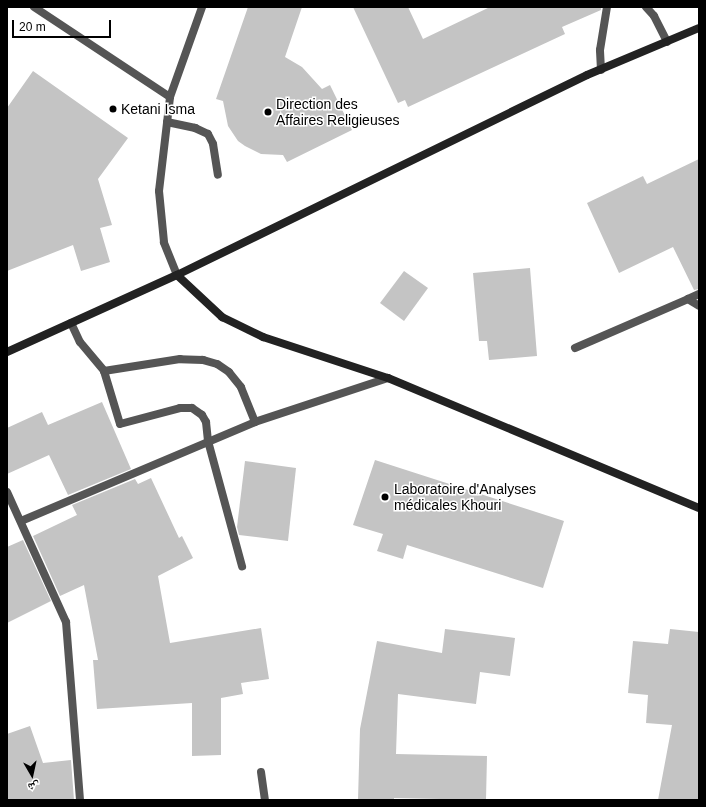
<!DOCTYPE html>
<meta charset="utf-8">
<style>
body{margin:0}
#map{position:relative;width:706px;height:807px;overflow:hidden;background:#fff;font-family:Arial,"Noto Naskh Arabic",sans-serif}
div>[style]{position:absolute}
[style*='--x']{left:calc(var(--x)*1px);top:calc(var(--y)*1px);width:calc(var(--w)*1px);rotate:calc(var(--a)*1deg)}
.building>*{inset:0;background:#c4c4c4}
.lane>*{height:8px;margin:-4px;padding:0 4px;transform-origin:4px;border-radius:4px;background:#555}
.street>*{height:8px;margin:-4px;padding:0 4px;transform-origin:4px;border-radius:4px;background:#555}
.secondary>*{height:8px;margin:-4px;padding:0 4px;transform-origin:4px;border-radius:4px;background:#222}
.dots>*{width:11px;height:11px;translate:-50% -50%;box-sizing:border-box;border:2px solid #fff;border-radius:50%}
span{translate:-50% -50%;white-space:nowrap;text-align:center;line-height:1.15;-webkit-text-stroke:3px #fff;paint-order:stroke}
.poi-label{font-size:14px;color:#000}
.left{translate:0 -50%;text-align:left}
.frame{position:absolute;inset:0;border:8px solid #000;pointer-events:none}
.north{position:absolute;left:12px;top:755px;width:40px;height:40px;-webkit-text-stroke:3px #fff;paint-order:stroke;rotate:171deg;font-size:11px;font-weight:700;line-height:16px;text-align:center;color:#000}
.north::after{content:'';display:block;margin:auto;width:14px;height:18px;background:#000;clip-path:polygon(50% 0,100% 100%,50% 72%,0 100%)}
.scale{position:absolute;left:12px;top:20px;width:99px;height:18px;box-sizing:border-box;border:2px solid #000;border-top:0;padding-left:5px;font-size:12px;line-height:14px;white-space:nowrap;color:#000;-webkit-text-stroke:3px #fff;paint-order:stroke}
</style>
<div id="map">
<div class="building">
<div style="clip-path:polygon(248px 7px,302px 7px,285px 57px,302px 67px,322px 89px,330px 85px,352px 130px,287px 162px,283px 155px,261px 154px,245px 146px,238px 141px,228px 126px,223px 101px,216px 99px)"></div>
<div style="clip-path:polygon(353px 7px,408px 7px,423px 39px,490px 7px,601px 7px,601px 10px,562px 27px,565px 34px,408px 107px,405px 100px,398px 103px)"></div>
<div style="clip-path:polygon(33px 71px,128px 138px,98px 179px,112px 225px,100px 228px,110px 262px,81px 271px,73px 245px,7px 271px,7px 108px)"></div>
<div style="clip-path:polygon(699px 159px,699px 289px,694px 290px,673px 247px,619px 273px,587px 203px,643px 176px,647px 184px)"></div>
<div style="clip-path:polygon(530px 268px,537px 356px,489px 360px,487px 341px,479px 341px,473px 273px)"></div>
<div style="clip-path:polygon(404px 271px,428px 288px,404px 321px,380px 303px)"></div>
<div style="clip-path:polygon(102px 402px,131px 469px,68px 495px,49px 455px,7px 474px,7px 428px,42px 412px,48px 425px)"></div>
<div style="clip-path:polygon(375px 460px,564px 521px,543px 588px,407px 545px,403px 559px,377px 551px,383px 534px,353px 525px)"></div>
<div style="clip-path:polygon(245px 461px,296px 468px,288px 541px,239px 535px,237px 527px)"></div>
<div style="clip-path:polygon(151px 478px,179px 538px,182px 536px,193px 558px,158px 576px,170px 643px,261px 628px,269px 679px,241px 683px,243px 694px,221px 698px,221px 755px,192px 756px,192px 703px,97px 709px,93px 660px,98px 660px,84px 585px,60px 596px,33px 536px,77px 515px,72px 505px,135px 479px,138px 484px)"></div>
<div style="clip-path:polygon(23px 540px,51px 601px,7px 623px,7px 547px)"></div>
<div style="clip-path:polygon(445px 629px,515px 638px,510px 676px,480px 672px,476px 704px,398px 694px,396px 754px,487px 756px,486px 800px,394px 798px,394px 800px,358px 800px,360px 729px,377px 641px,442px 653px)"></div>
<div style="clip-path:polygon(670px 629px,699px 632px,699px 800px,658px 800px,672px 725px,646px 723px,648px 695px,628px 693px,633px 641px,668px 644px)"></div>
<div style="clip-path:polygon(30px 726px,43px 763px,71px 760px,74px 800px,7px 800px,7px 734px)"></div>
</div>
<div class="lane">
<div style="--x:699;--y:294;--w:12;--a:156"></div>
<div style="--x:688;--y:299;--w:13;--a:32"></div>
<div style="--x:71;--y:323;--w:21;--a:65"></div>
<div style="--x:80;--y:342;--w:38;--a:50"></div>
<div style="--x:104;--y:371;--w:55;--a:73.2"></div>
<div style="--x:120;--y:424;--w:62;--a:-14.9"></div>
<div style="--x:180;--y:408;--w:12;--a:0"></div>
<div style="--x:192;--y:408;--w:12;--a:35"></div>
<div style="--x:202;--y:415;--w:8;--a:60"></div>
<div style="--x:206;--y:422;--w:19;--a:84"></div>
<div style="--x:208;--y:441;--w:130;--a:74.8"></div>
<div style="--x:575;--y:348;--w:123;--a:-23.4"></div>
<div style="--x:255;--y:422;--w:140;--a:-18.3"></div>
<div style="--x:21;--y:521;--w:254;--a:-22.9"></div>
<div style="--x:255;--y:422;--w:38;--a:-112"></div>
<div style="--x:241;--y:387;--w:19;--a:-129"></div>
<div style="--x:229;--y:372;--w:14;--a:-146"></div>
<div style="--x:217;--y:364;--w:15;--a:-164"></div>
<div style="--x:203;--y:360;--w:23;--a:-178"></div>
<div style="--x:180;--y:359;--w:77;--a:171"></div>
</div>
<div class="street">
<div style="--x:34;--y:7;--w:163;--a:33.5"></div>
<div style="--x:646;--y:7;--w:12;--a:48"></div>
<div style="--x:654;--y:16;--w:29;--a:63"></div>
<div style="--x:601;--y:70;--w:20;--a:-93"></div>
<div style="--x:600;--y:50;--w:44;--a:-80.8"></div>
<div style="--x:167;--y:122;--w:29;--a:12"></div>
<div style="--x:195;--y:128;--w:14;--a:25"></div>
<div style="--x:208;--y:134;--w:11;--a:63"></div>
<div style="--x:213;--y:144;--w:31;--a:81"></div>
<div style="--x:177;--y:275;--w:35;--a:-112"></div>
<div style="--x:164;--y:242;--w:51;--a:-95.6"></div>
<div style="--x:159;--y:191;--w:95;--a:-83.3"></div>
<div style="--x:170;--y:97;--w:96;--a:-70.4"></div>
<div style="--x:7;--y:492;--w:143;--a:65.6"></div>
<div style="--x:66;--y:622;--w:179;--a:85.5"></div>
<div style="--x:261;--y:772;--w:28;--a:82"></div>
</div>
<div class="secondary">
<div style="--x:177;--y:275;--w:62;--a:43"></div>
<div style="--x:222;--y:317;--w:46;--a:26"></div>
<div style="--x:263;--y:337;--w:132;--a:18.2"></div>
<div style="--x:388;--y:378;--w:337;--a:22.7"></div>
<div style="--x:7;--y:352;--w:187;--a:-24.4"></div>
<div style="--x:177;--y:275;--w:456;--a:-26"></div>
<div style="--x:587;--y:75;--w:121;--a:-22.8"></div>
</div>
<div class="dots">
<div style="left:113px;top:109px;background:#000"></div>
<div style="left:268px;top:112px;background:#000"></div>
<div style="left:385px;top:497px;background:#000"></div>
</div>
<div class="poi-label">
<span class="left" style="left:276px;top:112px">Direction des<br>Affaires Religieuses</span>
<span class="left" style="left:121px;top:109px">Ketani Isma</span>
<span class="left" style="left:394px;top:497px">Laboratoire d'Analyses<br>médicales Khouri</span>
</div>
<div class="frame"></div>
<div class="north">ش</div>
<div class="scale">20 m</div>
</div>
